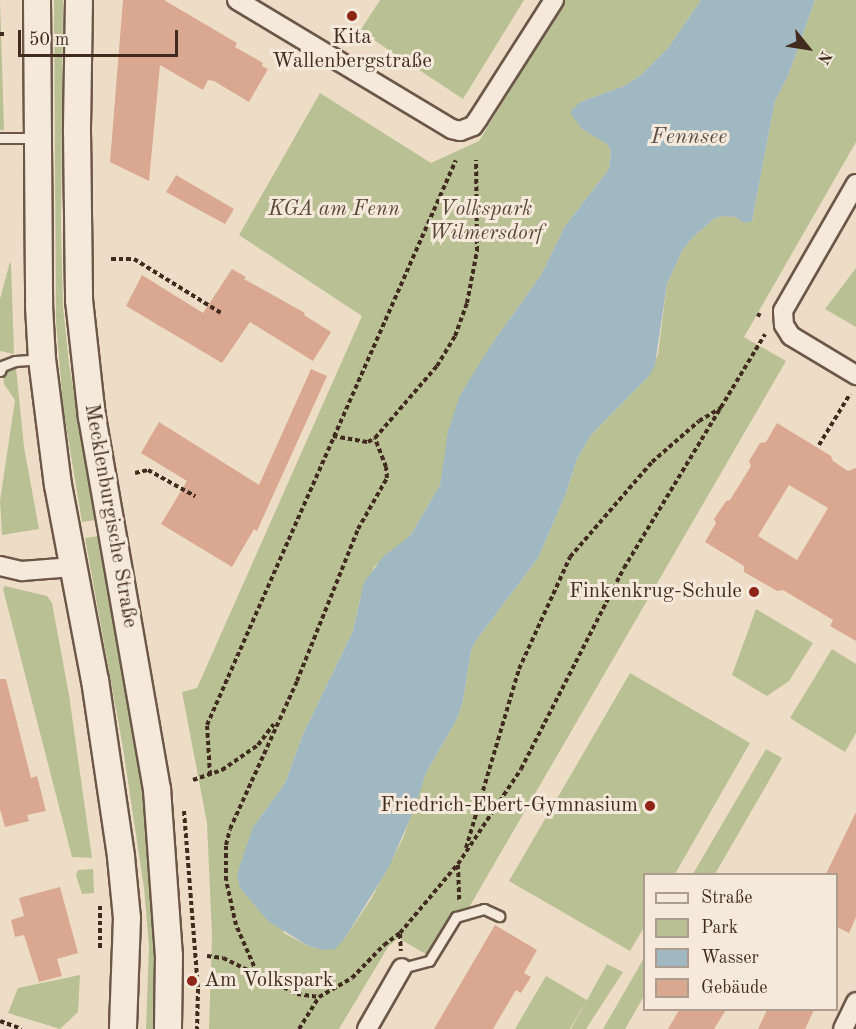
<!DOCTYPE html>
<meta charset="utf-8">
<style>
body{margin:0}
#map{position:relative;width:856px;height:1029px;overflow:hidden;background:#eeddc6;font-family:"Old Standard TT",serif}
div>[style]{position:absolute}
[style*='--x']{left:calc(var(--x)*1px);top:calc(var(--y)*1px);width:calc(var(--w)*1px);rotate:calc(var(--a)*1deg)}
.green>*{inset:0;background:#b9c094}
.water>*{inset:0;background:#a0b8c1}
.building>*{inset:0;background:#daa890}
.path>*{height:4px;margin-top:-2px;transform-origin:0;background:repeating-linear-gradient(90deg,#412b1f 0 4.5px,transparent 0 7.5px)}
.roads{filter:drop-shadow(2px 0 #6c5849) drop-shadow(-2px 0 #6c5849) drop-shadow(0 2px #6c5849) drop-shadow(0 -2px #6c5849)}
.service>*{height:9px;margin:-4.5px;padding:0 4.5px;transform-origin:4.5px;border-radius:4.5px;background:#f4e9da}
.minor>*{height:18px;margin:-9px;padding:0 9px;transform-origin:9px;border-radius:9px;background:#f4e9da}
.secondary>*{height:26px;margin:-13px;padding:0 13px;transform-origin:13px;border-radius:13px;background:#f4e9da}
.dots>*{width:16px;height:16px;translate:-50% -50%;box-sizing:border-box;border:3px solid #f4e9da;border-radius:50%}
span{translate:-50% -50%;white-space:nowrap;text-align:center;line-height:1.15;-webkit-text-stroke:6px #f4e9da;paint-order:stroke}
.poi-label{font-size:21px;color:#412b1f}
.right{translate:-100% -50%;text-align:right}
.left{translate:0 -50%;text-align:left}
.park-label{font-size:21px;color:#594936;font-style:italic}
.street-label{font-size:21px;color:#412b1f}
.water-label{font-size:22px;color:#594e48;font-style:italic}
.legend{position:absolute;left:643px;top:873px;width:195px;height:138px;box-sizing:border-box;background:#f4e9da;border:2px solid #ac9d8f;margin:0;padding:8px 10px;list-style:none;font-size:18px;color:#412b1f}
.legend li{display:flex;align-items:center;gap:12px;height:30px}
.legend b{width:30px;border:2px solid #ac9d8f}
.north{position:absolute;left:778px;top:18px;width:60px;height:60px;-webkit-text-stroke:4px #f4e9da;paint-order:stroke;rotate:120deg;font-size:16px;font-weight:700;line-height:24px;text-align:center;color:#412b1f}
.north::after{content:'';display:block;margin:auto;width:21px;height:27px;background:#412b1f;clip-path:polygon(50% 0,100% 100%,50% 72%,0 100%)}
.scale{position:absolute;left:18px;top:30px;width:160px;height:27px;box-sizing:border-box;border:3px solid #412b1f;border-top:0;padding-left:8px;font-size:18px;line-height:21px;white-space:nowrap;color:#412b1f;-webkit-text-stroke:4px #f4e9da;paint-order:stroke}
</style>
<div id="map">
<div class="green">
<div style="clip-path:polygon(0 0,4px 130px,0 130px)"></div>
<div style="clip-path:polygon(54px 0,63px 0,61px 228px,63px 307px,69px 363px,95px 520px,82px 522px,63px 407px,56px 321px)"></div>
<div style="clip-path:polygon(380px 0,524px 0,463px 99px,360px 31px)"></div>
<div style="clip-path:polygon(565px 0,701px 0,668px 48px,641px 75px,624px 86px,580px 102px,611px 151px,609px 169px,565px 226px,541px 275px,491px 345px,447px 451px,440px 485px,410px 536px,374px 567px,360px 599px,353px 631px,303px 734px,285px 783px,253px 827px,284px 933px,308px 946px,324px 950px,345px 938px,371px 899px,403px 838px,426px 773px,457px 719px,463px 701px,471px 651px,475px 642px,538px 558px,565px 496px,577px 459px,591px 435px,649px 376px,658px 354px,667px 284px,682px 251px,692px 238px,715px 218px,725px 216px,735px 217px,745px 223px,752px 221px,775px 101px,788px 76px,815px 0,856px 0,856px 142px,744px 337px,786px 361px,438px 961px,398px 938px,388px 947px,339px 1029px,209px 1029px,212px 936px,207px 823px,182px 692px,197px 688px,362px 316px,239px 235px,320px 93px,431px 163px,479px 141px)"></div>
<div style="clip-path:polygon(10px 262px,11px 264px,14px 354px,0 351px,0 299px)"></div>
<div style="clip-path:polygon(856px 268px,856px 327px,825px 309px)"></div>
<div style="clip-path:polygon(11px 368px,16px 368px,24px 447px,39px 529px,2px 535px,0 501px,15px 400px,4px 384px,3px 376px)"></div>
<div style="clip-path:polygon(98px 536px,130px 709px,148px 837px,156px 955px,154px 1029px,146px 1029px,149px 946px,144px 888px,123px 748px,85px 538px)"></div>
<div style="clip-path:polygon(5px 586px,47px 596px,52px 603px,69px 695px,92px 858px,72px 857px,3px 589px)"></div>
<div style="clip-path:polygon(756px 609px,813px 643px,789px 681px,767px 696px,732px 675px)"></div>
<div style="clip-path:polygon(832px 649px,856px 664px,856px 733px,845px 752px,790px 718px)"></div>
<div style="clip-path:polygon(630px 673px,750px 743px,675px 874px,644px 874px,644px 927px,630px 951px,509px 881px)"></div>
<div style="clip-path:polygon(766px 749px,782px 758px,715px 874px,693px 874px)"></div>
<div style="clip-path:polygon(93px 869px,94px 893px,82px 894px,76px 875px,78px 870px)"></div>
<div style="clip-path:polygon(644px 958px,644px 996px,625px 1029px,603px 1029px)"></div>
<div style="clip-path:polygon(607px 964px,623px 972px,586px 1029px,571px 1029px)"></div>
<div style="clip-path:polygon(80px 975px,78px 1012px,60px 1029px,8px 1013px,18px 988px)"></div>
<div style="clip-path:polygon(546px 976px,587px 1000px,570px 1029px,515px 1029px)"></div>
</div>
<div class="water">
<div style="clip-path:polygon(701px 0,815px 0,788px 76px,775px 101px,752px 221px,745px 223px,735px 217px,725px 216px,715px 218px,692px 238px,682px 251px,667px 284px,655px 365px,649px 376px,591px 435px,577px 459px,565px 496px,538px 558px,475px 642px,471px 651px,463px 701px,457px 719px,426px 773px,414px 810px,388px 869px,345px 938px,335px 949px,324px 950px,308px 946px,268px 921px,240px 888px,237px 877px,239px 868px,253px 827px,285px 783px,303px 734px,353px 631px,364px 582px,384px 556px,410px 536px,440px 485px,448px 431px,460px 395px,491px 345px,541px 275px,565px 226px,609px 169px,611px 151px,607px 144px,582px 129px,570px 112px,580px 102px,624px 86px,641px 75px,668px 48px)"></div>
</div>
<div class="building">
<div style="clip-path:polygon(123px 0,164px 0,237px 43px,235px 47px,263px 63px,262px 66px,268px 69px,249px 102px,214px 81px,208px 80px,203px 90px,160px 65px,149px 181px,110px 162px)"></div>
<div style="clip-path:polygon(176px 175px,234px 209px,225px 224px,166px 192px)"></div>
<div style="clip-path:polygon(232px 269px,246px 277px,244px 279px,305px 313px,304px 315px,331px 332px,313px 361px,250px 322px,222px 363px,126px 306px,142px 275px,203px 313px)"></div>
<div style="clip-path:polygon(311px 369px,327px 376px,257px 531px,254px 529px,232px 567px,161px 524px,187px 481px,141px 453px,159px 422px,259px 485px)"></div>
<div style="clip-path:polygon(evenodd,777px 423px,831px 456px,833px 461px,848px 471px,856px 468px,856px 641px,830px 626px,833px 620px,783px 590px,777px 591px,744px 572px,744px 566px,705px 542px,716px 523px,714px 519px,726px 501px,730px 500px,751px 466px,749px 461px,760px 443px,766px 442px,777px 423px,789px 485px,828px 508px,797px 560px,758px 536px,789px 485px)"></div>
<div style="clip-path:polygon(0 679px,6px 679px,31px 778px,37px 776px,46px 811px,27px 815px,29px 821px,5px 827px,0 809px)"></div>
<div style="clip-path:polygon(856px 812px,856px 917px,849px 933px,837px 927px,837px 874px,826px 874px)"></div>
<div style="clip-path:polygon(60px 887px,78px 953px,57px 959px,62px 976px,39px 982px,24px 935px,15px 937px,11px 920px,24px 916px,19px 898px)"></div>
<div style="clip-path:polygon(495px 925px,537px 950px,524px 973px,531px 977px,521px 993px,516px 990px,493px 1029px,434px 1029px)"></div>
<div style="clip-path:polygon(679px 1010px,726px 1010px,714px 1029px,668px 1029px)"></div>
<div style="clip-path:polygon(767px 1010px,814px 1010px,805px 1029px,758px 1029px)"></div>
</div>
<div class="path">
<div style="--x:0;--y:34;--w:6;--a:0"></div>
<div style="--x:111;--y:259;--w:23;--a:0"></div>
<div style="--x:134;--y:259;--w:102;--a:31.8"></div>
<div style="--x:757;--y:314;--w:4;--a:27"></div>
<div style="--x:333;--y:436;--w:36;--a:10"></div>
<div style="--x:368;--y:442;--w:8;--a:-30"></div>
<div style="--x:819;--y:445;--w:60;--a:-58.7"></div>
<div style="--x:135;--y:473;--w:13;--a:-13"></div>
<div style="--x:148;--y:470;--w:54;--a:29"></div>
<div style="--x:210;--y:775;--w:50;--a:-93.4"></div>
<div style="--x:207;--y:725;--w:617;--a:-66.22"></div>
<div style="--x:193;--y:780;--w:31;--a:-19"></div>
<div style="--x:222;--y:770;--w:44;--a:-34.8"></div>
<div style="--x:258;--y:745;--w:26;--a:-53"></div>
<div style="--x:184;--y:811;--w:179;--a:85.5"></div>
<div style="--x:198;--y:989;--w:40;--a:91.4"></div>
<div style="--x:466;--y:848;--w:187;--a:-73.5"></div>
<div style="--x:519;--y:669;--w:123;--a:-65.5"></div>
<div style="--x:570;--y:557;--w:125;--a:-49.2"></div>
<div style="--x:652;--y:462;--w:62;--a:-41.1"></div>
<div style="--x:699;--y:421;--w:26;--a:-31"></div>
<div style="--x:458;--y:865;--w:37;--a:88"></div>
<div style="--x:100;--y:906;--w:44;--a:90"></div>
<div style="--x:400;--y:934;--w:17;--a:87"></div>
<div style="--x:207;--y:956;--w:16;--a:7"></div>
<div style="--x:223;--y:958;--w:82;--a:25.9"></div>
<div style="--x:297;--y:994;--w:22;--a:8"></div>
<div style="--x:257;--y:973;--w:52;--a:-113.6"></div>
<div style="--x:236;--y:925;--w:46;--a:-102.5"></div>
<div style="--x:226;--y:880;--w:35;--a:-90"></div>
<div style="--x:226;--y:845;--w:16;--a:-76"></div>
<div style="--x:230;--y:829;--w:162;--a:-65.6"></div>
<div style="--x:297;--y:681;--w:164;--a:-68.1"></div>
<div style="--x:358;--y:529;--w:59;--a:-60.4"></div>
<div style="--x:387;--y:478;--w:11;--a:-95"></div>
<div style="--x:386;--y:467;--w:31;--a:-111"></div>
<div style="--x:375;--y:438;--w:95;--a:-49.3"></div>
<div style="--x:437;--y:366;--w:35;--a:-59"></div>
<div style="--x:455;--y:336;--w:35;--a:-70"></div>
<div style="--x:467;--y:303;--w:53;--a:-79.1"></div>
<div style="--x:477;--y:251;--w:91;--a:-90.6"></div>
<div style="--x:0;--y:1021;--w:23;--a:20"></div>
<div style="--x:299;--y:1029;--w:38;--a:-58"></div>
<div style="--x:319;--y:997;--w:38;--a:-30"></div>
<div style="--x:352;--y:978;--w:46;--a:-45.9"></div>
<div style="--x:384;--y:945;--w:20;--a:-37"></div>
<div style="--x:400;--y:933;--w:90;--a:-50"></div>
<div style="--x:458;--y:864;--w:114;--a:-56.4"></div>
<div style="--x:521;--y:769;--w:226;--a:-62.9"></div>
<div style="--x:624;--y:568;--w:273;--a:-58.9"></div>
</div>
<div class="roads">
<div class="service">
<div style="--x:0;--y:138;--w:37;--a:0"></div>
<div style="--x:0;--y:371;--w:5;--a:-68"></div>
<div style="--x:2;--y:366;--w:14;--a:-21"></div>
<div style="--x:15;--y:361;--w:27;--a:-4"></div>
<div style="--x:402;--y:968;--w:28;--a:-15"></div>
<div style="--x:429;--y:961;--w:52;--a:-58.5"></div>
<div style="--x:456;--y:917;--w:29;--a:-16"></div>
<div style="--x:484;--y:909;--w:17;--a:25"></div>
</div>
<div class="minor">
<div style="--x:237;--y:0;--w:251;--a:31"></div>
<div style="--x:452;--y:129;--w:8;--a:14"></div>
<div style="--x:460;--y:131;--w:14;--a:-21"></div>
<div style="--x:473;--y:126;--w:9;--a:-54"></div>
<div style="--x:478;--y:119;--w:141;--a:-57.4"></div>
<div style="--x:856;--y:184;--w:146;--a:119.9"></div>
<div style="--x:783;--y:311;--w:14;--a:86"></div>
<div style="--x:784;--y:325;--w:13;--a:58"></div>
<div style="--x:791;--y:336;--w:76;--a:31"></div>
<div style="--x:0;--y:566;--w:23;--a:13"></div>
<div style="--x:22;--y:571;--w:51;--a:-4.5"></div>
<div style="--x:367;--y:1029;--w:70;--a:-60.2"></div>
<div style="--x:843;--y:1029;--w:30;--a:-64"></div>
</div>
<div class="secondary">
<div style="--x:37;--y:0;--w:306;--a:89.6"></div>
<div style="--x:39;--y:306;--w:53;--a:86.8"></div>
<div style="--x:42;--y:359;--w:127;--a:82.8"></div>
<div style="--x:58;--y:485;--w:198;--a:79.3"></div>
<div style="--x:95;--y:680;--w:179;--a:81.6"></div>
<div style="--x:121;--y:857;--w:61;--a:84.4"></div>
<div style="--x:127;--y:918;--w:111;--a:92.1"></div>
<div style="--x:79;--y:0;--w:131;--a:90.9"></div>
<div style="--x:77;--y:131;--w:169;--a:89.3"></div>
<div style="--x:79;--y:300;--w:118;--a:83.7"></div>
<div style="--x:92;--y:417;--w:378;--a:80.1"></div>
<div style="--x:157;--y:789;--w:167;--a:85.9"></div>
<div style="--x:169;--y:956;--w:73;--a:90.8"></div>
</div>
</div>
<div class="dots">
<div style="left:352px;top:16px;background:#8f2418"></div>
<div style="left:754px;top:592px;background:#8f2418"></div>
<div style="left:650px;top:806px;background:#8f2418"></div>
<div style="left:192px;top:981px;background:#8f2418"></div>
</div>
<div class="poi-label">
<span style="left:352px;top:50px">Kita<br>Wallenbergstraße</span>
<span class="right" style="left:742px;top:592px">Finkenkrug-Schule</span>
<span class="right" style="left:638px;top:806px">Friedrich-Ebert-Gymnasium</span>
<span class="left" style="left:204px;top:981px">Am Volkspark</span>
</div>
<div class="park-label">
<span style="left:334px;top:210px">KGA am Fenn</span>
<span style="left:486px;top:222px">Volkspark<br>Wilmersdorf</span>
</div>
<div class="street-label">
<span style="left:110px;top:516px;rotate:80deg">Mecklenburgische Straße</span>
</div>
<div class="water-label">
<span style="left:689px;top:138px">Fennsee</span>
</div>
<ul class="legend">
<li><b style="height:8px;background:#f4e9da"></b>Straße</li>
<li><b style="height:16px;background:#b9c094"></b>Park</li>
<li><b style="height:16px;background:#a0b8c1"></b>Wasser</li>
<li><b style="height:16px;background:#daa890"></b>Gebäude</li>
</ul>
<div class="north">N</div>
<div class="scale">50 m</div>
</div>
